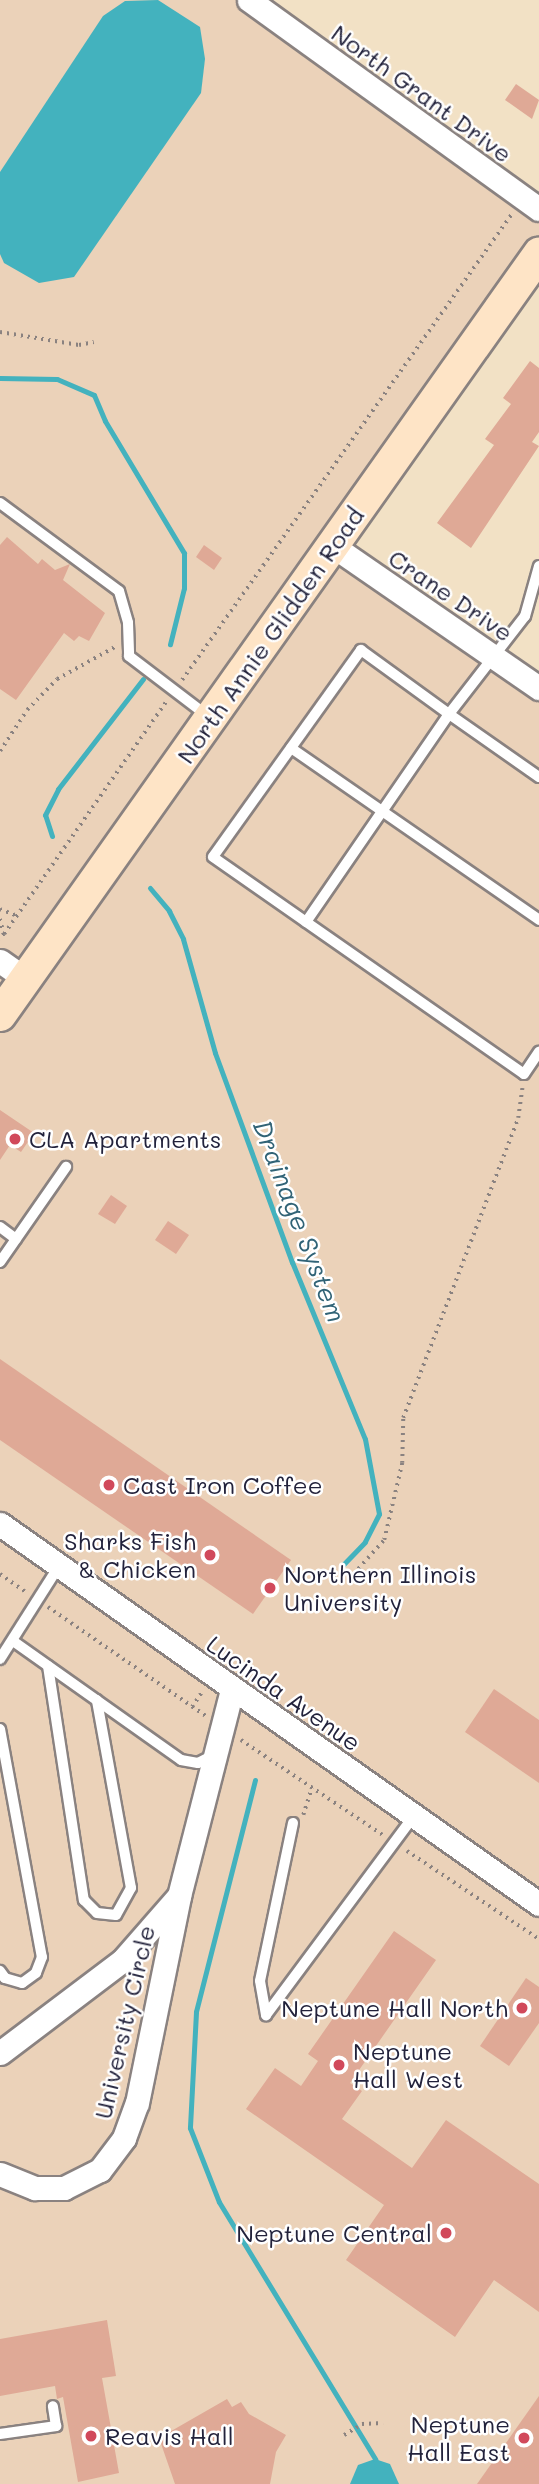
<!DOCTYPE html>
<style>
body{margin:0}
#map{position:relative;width:539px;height:2484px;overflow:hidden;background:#f2e1c5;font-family:Mali,sans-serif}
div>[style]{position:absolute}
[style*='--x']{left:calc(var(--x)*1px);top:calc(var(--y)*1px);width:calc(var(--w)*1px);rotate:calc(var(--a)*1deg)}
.built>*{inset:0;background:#ebd2b9}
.water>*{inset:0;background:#43b2be}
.stream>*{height:5px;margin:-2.5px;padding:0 2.5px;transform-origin:2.5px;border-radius:2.5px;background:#43b2be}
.building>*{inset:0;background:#dfa996}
.path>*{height:3.5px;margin-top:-1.75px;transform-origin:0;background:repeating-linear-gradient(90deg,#8a8280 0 2px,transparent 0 7px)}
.roads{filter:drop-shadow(2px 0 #8a8280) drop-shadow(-2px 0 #8a8280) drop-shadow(0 2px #8a8280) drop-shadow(0 -2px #8a8280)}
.lane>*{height:10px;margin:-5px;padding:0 5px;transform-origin:5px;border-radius:5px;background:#fff}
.street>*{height:23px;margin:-11.5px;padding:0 11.5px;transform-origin:11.5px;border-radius:11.5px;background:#fff}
.secondary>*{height:32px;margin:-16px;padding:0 16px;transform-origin:16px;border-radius:16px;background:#fee4c6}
.dots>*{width:19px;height:19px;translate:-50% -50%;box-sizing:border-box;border:4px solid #fff;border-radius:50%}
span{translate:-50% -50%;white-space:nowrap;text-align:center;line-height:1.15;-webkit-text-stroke:5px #fff;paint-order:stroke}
.street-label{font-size:24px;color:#22223b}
.poi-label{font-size:24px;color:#22223b}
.left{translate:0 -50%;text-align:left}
.right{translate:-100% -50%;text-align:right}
.water-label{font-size:26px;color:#316376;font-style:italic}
</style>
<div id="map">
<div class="built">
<div style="clip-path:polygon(0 0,242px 0,539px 209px,539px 255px,334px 546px,539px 693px,539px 2484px,0 2484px)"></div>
</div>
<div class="water">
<div style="clip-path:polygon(158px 0,200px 27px,205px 59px,201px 93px,74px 277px,39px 283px,4px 263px,0 254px,0 172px,103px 16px,125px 1px)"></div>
<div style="clip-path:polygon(375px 2459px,390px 2464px,399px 2484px,350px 2484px,358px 2465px)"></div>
</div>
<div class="stream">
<div style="--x:0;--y:378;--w:57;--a:1"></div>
<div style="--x:57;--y:379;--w:40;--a:23.4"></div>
<div style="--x:94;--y:395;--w:28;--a:67"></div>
<div style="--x:105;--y:421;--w:154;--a:59.1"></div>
<div style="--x:184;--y:553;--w:35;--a:90"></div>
<div style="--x:184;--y:588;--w:58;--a:104"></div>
<div style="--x:52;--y:836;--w:22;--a:-108"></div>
<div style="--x:45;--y:815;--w:29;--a:-63"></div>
<div style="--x:58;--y:789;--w:139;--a:-52.3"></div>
<div style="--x:150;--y:888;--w:30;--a:50"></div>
<div style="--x:169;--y:911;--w:31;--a:63"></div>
<div style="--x:183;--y:939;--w:118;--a:74.3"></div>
<div style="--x:215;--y:1053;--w:223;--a:69.8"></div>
<div style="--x:292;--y:1262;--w:191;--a:67.6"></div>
<div style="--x:365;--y:1439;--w:76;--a:79.4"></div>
<div style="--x:379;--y:1514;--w:31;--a:117"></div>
<div style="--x:365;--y:1542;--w:32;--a:134"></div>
<div style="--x:255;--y:1780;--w:239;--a:104.3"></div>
<div style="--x:196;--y:2012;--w:116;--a:93"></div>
<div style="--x:190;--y:2128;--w:79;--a:68.6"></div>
<div style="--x:219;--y:2202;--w:301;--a:58.7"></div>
</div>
<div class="building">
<div style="clip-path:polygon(516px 84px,539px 100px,532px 119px,505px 100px)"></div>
<div style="clip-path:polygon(530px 361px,539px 368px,539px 432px,532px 442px,539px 446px,471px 548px,437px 523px,494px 445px,485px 439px,511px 404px,503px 398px)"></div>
<div style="clip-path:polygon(7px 537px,38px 564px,42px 559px,55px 570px,70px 564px,63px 580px,105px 613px,89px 641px,79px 636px,74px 641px,64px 633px,16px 700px,0 689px,0 545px)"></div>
<div style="clip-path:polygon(204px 545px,222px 558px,214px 570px,196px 557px)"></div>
<div style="clip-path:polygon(0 1110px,34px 1133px,21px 1152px,10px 1145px,0 1160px)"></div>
<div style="clip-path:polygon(111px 1195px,127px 1206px,115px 1224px,98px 1214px)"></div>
<div style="clip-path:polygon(168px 1221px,189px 1235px,176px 1254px,155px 1240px)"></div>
<div style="clip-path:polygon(0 1359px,291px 1560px,253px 1614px,0 1440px)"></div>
<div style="clip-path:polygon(494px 1689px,539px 1720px,539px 1783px,465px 1732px)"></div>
<div style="clip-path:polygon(394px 1931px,436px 1960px,350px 2083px,362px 2091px,342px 2119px,412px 2168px,446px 2120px,539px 2184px,539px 2312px,494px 2280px,455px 2337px,346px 2260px,384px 2205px,246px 2109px,275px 2068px,301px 2086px,318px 2061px,308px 2054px)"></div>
<div style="clip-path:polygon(526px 1978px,539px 1987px,539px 2023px,509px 2066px,480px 2046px)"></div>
<div style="clip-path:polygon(107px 2320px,116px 2376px,102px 2378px,119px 2473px,78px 2482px,63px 2397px,57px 2399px,55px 2386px,0 2396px,0 2339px)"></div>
<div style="clip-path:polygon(539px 2396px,539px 2484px,477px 2484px)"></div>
<div style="clip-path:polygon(227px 2399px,232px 2407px,241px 2402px,249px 2414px,286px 2435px,276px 2452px,270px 2484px,175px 2484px,159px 2438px)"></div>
</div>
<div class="path">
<div style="--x:0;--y:332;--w:80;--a:9.3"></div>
<div style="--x:79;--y:345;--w:15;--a:-11"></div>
<div style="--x:182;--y:680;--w:570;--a:-54.72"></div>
<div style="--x:0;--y:751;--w:49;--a:-56.6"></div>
<div style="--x:27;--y:710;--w:43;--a:-45.9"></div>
<div style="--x:57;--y:679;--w:66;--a:-28.9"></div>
<div style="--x:0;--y:909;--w:18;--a:22"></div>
<div style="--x:0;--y:919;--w:16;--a:75"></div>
<div style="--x:4;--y:934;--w:7;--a:124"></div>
<div style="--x:4;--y:934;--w:285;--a:-55.1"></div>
<div style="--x:0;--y:1574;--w:33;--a:35"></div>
<div style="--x:327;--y:1574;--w:23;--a:13"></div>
<div style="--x:349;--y:1579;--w:52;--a:-48.1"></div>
<div style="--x:384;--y:1540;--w:79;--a:-76.8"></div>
<div style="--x:402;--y:1463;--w:45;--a:-88.7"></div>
<div style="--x:403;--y:1418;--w:321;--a:-69"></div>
<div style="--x:518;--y:1118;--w:30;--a:-82"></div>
<div style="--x:48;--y:1607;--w:192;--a:34.6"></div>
<div style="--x:192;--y:1707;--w:20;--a:-57"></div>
<div style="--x:241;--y:1740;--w:171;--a:33.8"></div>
<div style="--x:303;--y:1815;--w:28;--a:-72"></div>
<div style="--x:407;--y:1851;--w:159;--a:33.7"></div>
<div style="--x:344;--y:2435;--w:21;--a:-31"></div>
<div style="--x:362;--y:2424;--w:21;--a:-3"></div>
</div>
<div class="roads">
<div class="lane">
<div style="--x:0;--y:503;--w:148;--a:36.5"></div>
<div style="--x:119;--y:591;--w:33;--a:74"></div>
<div style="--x:128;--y:623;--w:33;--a:88"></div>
<div style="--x:129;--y:656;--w:101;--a:37.3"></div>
<div style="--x:539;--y:566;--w:52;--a:105.6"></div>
<div style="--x:525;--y:616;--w:124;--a:127.8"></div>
<div style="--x:449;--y:714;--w:109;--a:-144"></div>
<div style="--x:361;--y:650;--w:254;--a:125.6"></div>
<div style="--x:213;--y:857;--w:379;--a:34.9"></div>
<div style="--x:524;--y:1074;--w:27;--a:-56"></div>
<div style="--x:291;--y:748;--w:302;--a:34.7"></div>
<div style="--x:306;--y:922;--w:252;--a:-55.5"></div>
<div style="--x:449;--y:714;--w:110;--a:35"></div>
<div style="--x:0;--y:1227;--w:20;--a:37"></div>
<div style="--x:0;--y:1262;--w:116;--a:-55.2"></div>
<div style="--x:13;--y:1641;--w:206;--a:35.3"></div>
<div style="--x:181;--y:1760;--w:17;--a:10"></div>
<div style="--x:198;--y:1763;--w:16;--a:-27"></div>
<div style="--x:0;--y:1659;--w:110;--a:-57.6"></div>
<div style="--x:48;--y:1666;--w:237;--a:81.3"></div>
<div style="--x:84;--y:1900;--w:18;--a:45"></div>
<div style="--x:97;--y:1913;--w:19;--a:6"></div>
<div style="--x:116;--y:1915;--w:31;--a:-61"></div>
<div style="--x:131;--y:1888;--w:191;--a:-100.3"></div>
<div style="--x:0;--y:1729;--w:232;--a:79.6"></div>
<div style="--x:42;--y:1957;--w:17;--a:111"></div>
<div style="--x:36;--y:1973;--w:17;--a:144"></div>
<div style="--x:22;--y:1983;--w:18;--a:-164"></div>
<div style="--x:5;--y:1978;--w:9;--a:-126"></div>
<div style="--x:293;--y:1823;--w:161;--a:101.8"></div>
<div style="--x:260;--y:1981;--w:35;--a:80"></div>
<div style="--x:266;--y:2015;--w:248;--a:-53.4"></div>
<div style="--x:0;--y:2434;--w:57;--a:-8.1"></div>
<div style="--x:56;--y:2426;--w:20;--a:-99"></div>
</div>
<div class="street">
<div style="--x:249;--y:0;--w:357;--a:35.8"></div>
<div style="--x:333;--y:546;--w:250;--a:34.6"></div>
<div style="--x:0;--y:961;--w:32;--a:35"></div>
<div style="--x:0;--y:1524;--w:659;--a:35.18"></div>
<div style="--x:0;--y:2053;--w:154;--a:-37.1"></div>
<div style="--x:123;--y:1960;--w:82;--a:-48.9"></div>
<div style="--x:0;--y:2174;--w:38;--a:22"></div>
<div style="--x:35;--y:2188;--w:29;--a:0"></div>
<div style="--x:64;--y:2188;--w:40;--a:-26.6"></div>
<div style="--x:100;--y:2170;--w:40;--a:-53"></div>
<div style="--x:124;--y:2138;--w:37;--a:-70"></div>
<div style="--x:137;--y:2103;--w:211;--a:-78.5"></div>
<div style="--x:179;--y:1896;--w:214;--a:-75.6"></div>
</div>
<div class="secondary">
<div style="--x:0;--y:1015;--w:933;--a:-54.69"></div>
</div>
</div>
<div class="dots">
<div style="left:15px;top:1139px;background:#d1495b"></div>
<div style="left:109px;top:1485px;background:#d1495b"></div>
<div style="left:210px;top:1555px;background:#d1495b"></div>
<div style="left:270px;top:1588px;background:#d1495b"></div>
<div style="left:522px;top:2008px;background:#d1495b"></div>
<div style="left:339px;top:2065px;background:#d1495b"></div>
<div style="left:446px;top:2233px;background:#d1495b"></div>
<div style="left:91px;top:2436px;background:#d1495b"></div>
<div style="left:524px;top:2438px;background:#d1495b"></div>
</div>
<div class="street-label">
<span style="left:422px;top:93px;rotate:36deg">North Grant Drive</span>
<span style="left:451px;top:595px;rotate:34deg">Crane Drive</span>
<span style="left:270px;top:635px;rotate:-55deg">North Annie Glidden Road</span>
<span style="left:284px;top:1693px;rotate:35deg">Lucinda Avenue</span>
<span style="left:124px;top:2022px;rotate:-77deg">University Circle</span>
</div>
<div class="poi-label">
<span class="left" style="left:29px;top:1139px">CLA Apartments</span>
<span class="left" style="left:123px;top:1485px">Cast Iron Coffee</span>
<span class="right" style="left:196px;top:1555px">Sharks Fish<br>&amp; Chicken</span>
<span class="left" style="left:284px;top:1588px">Northern Illinois<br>University</span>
<span class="right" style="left:508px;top:2008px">Neptune Hall North</span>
<span class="left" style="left:353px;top:2065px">Neptune<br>Hall West</span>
<span class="right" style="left:432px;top:2233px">Neptune Central</span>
<span class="right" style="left:510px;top:2438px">Neptune<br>Hall East</span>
<span class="left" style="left:105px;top:2436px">Reavis Hall</span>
</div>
<div class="water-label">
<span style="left:299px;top:1221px;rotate:69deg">Drainage System</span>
</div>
</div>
